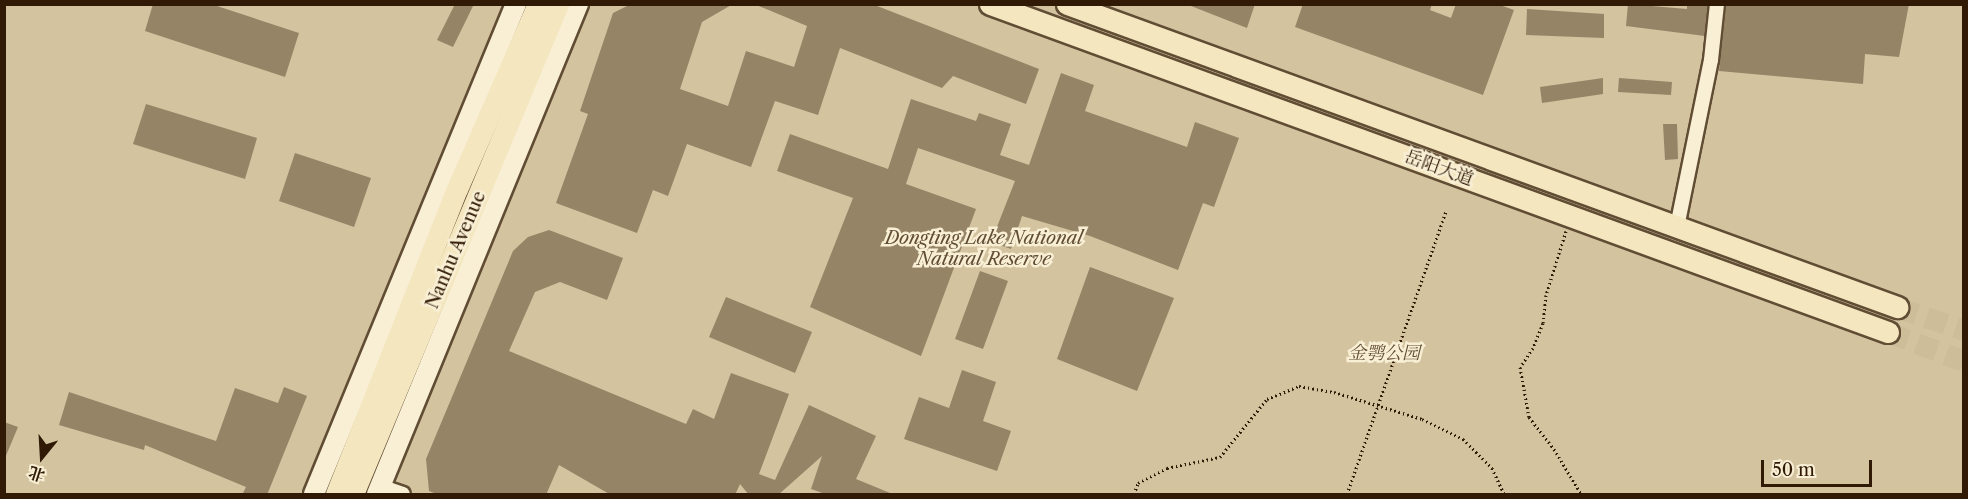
<!DOCTYPE html>
<meta charset="utf-8">
<style>
body{margin:0}
#map{position:relative;width:1968px;height:499px;overflow:hidden;background:#f4e6be;font-family:"Libre Caslon Text","Noto Serif SC",serif}
div>[style]{position:absolute}
[style*='--x']{left:calc(var(--x)*1px);top:calc(var(--y)*1px);width:calc(var(--w)*1px);rotate:calc(var(--a)*1deg)}
.green>*{inset:0;background:#d3c39f}
.building>*{inset:0;background:#968466}
.primary-tunnel>*{height:21px;margin-top:-10.5px;transform-origin:0;background:repeating-linear-gradient(90deg,#cdbd99 0 21px,transparent 0 31px)}
.path>*{height:3px;margin-top:-1.5px;transform-origin:0;background:repeating-linear-gradient(90deg,#301a06 0 1.5px,transparent 0 4.5px)}
.roads{filter:drop-shadow(2px 0 #614d34) drop-shadow(-2px 0 #614d34) drop-shadow(0 2px #614d34) drop-shadow(0 -2px #614d34)}
.street>*{height:14px;margin:-7px;padding:0 7px;transform-origin:7px;border-radius:7px;background:#f8efd5}
.secondary>*{height:20px;margin:-10px;padding:0 10px;transform-origin:10px;border-radius:10px;background:#f8efd5}
.primary>*{height:21px;margin:-10.5px;padding:0 10.5px;transform-origin:10.5px;border-radius:10.5px;background:#f4e6be}
span{translate:-50% -50%;white-space:nowrap;text-align:center;line-height:1.15;-webkit-text-stroke:5px #f8efd5;paint-order:stroke}
.street-label{font-size:18px;color:#301a06}
.park-label{font-size:18px;color:#614d34;font-style:italic}
.frame{position:absolute;inset:0;border:6px solid #301a06;pointer-events:none}
.north{position:absolute;left:12px;top:427px;width:60px;height:60px;-webkit-text-stroke:4px #f8efd5;paint-order:stroke;rotate:198deg;font-size:16px;font-weight:700;line-height:24px;text-align:center;color:#301a06}
.north::after{content:'';display:block;margin:auto;width:21px;height:27px;background:#301a06;clip-path:polygon(50% 0,100% 100%,50% 72%,0 100%)}
.scale{position:absolute;left:1761px;top:460px;width:111px;height:27px;box-sizing:border-box;border:3px solid #301a06;border-top:0;padding-left:8px;font-size:18px;line-height:21px;white-space:nowrap;color:#301a06;-webkit-text-stroke:4px #f8efd5;paint-order:stroke}
</style>
<div id="map">
<div class="green">
<div style="clip-path:polygon(4px 5px,1963px 5px,1963px 494px,5px 494px)"></div>
</div>
<div class="building">
<div style="clip-path:polygon(153px 4px,211px 4px,299px 33px,285px 77px,145px 31px)"></div>
<div style="clip-path:polygon(455px 4px,474px 4px,453px 47px,437px 40px)"></div>
<div style="clip-path:polygon(631px 4px,733px 4px,702px 22px,680px 89px,728px 106px,746px 51px,794px 67px,807px 26px,754px 4px,872px 4px,1039px 69px,1026px 104px,953px 76px,942px 88px,840px 48px,818px 115px,775px 101px,751px 167px,687px 144px,668px 196px,653px 190px,637px 233px,556px 203px,588px 114px,580px 111px,613px 13px)"></div>
<div style="clip-path:polygon(1186px 4px,1255px 4px,1247px 28px)"></div>
<div style="clip-path:polygon(1303px 4px,1432px 4px,1430px 10px,1451px 18px,1456px 4px,1497px 4px,1514px 10px,1483px 95px,1295px 27px)"></div>
<div style="clip-path:polygon(1628px 4px,1687px 9px,1687px 4px,1708px 4px,1705px 36px,1626px 26px)"></div>
<div style="clip-path:polygon(1726px 4px,1909px 4px,1899px 57px,1865px 54px,1863px 84px,1719px 71px)"></div>
<div style="clip-path:polygon(1527px 9px,1604px 14px,1604px 38px,1526px 35px)"></div>
<div style="clip-path:polygon(1061px 73px,1094px 85px,1085px 111px,1187px 147px,1195px 122px,1239px 138px,1214px 207px,1203px 203px,1178px 270px,1090px 236px,1022px 216px,1011px 249px,991px 242px,1015px 181px,918px 148px,906px 184px,976px 209px,921px 356px,810px 307px,853px 198px,777px 171px,790px 134px,888px 169px,911px 99px,976px 121px,979px 113px,1011px 124px,1000px 155px,1029px 165px)"></div>
<div style="clip-path:polygon(1603px 78px,1603px 94px,1542px 103px,1540px 87px)"></div>
<div style="clip-path:polygon(1619px 78px,1672px 82px,1671px 95px,1618px 92px)"></div>
<div style="clip-path:polygon(146px 104px,257px 138px,245px 179px,133px 144px)"></div>
<div style="clip-path:polygon(1663px 124px,1677px 124px,1678px 159px,1665px 160px)"></div>
<div style="clip-path:polygon(295px 153px,371px 178px,354px 227px,279px 201px)"></div>
<div style="clip-path:polygon(549px 230px,623px 258px,607px 300px,560px 282px,535px 292px,509px 351px,686px 424px,693px 409px,714px 419px,731px 373px,789px 394px,759px 474px,775px 480px,809px 405px,876px 436px,856px 479px,895px 495px,828px 495px,811px 489px,822px 456px,778px 495px,749px 495px,740px 484px,735px 495px,611px 495px,559px 465px,546px 495px,439px 495px,429px 491px,426px 459px,513px 251px,528px 237px)"></div>
<div style="clip-path:polygon(1090px 267px,1174px 298px,1137px 391px,1057px 359px)"></div>
<div style="clip-path:polygon(980px 271px,1008px 281px,983px 349px,955px 339px)"></div>
<div style="clip-path:polygon(726px 297px,812px 332px,795px 373px,709px 337px)"></div>
<div style="clip-path:polygon(962px 370px,996px 382px,983px 421px,1011px 431px,997px 471px,904px 439px,919px 397px,949px 408px)"></div>
<div style="clip-path:polygon(284px 387px,307px 396px,267px 495px,242px 495px,246px 487px,145px 445px,144px 450px,59px 425px,69px 392px,216px 441px,235px 388px,278px 403px)"></div>
<div style="clip-path:polygon(4px 422px,18px 427px,5px 458px,4px 458px)"></div>
</div>
<div class="primary-tunnel">
<div style="--x:1897;--y:307;--w:71;--a:18.9"></div>
<div style="--x:1888;--y:332;--w:81;--a:20.9"></div>
</div>
<div class="path">
<div style="--x:1566;--y:231;--w:67;--a:107.4"></div>
<div style="--x:1546;--y:295;--w:28;--a:96"></div>
<div style="--x:1543;--y:323;--w:27;--a:112"></div>
<div style="--x:1533;--y:348;--w:23;--a:124"></div>
<div style="--x:1520;--y:367;--w:51;--a:79.8"></div>
<div style="--x:1529;--y:417;--w:41;--a:52"></div>
<div style="--x:1554;--y:449;--w:52;--a:59"></div>
<div style="--x:1134;--y:494;--w:12;--a:-70"></div>
<div style="--x:1138;--y:483;--w:33;--a:-27"></div>
<div style="--x:1167;--y:468;--w:54;--a:-11.7"></div>
<div style="--x:1220;--y:457;--w:75;--a:-51"></div>
<div style="--x:1267;--y:399;--w:35;--a:-22"></div>
<div style="--x:1299;--y:386;--w:36;--a:10"></div>
<div style="--x:1334;--y:392;--w:92;--a:17.1"></div>
<div style="--x:1422;--y:419;--w:46;--a:26"></div>
<div style="--x:1463;--y:439;--w:41;--a:45"></div>
<div style="--x:1492;--y:468;--w:29;--a:65"></div>
<div style="--x:1347;--y:494;--w:300;--a:-70.7"></div>
</div>
<div class="roads">
<div class="street">
<div style="--x:1677;--y:227;--w:170;--a:-78.5"></div>
<div style="--x:1711;--y:60;--w:56;--a:-83.9"></div>
<div style="--x:380;--y:486;--w:24;--a:19"></div>
</div>
<div class="secondary">
<div style="--x:314;--y:494;--w:530;--a:-67.6"></div>
<div style="--x:377;--y:494;--w:530;--a:-67.7"></div>
</div>
<div class="primary">
<div style="--x:990;--y:4;--w:956;--a:20.07"></div>
<div style="--x:1067;--y:4;--w:884;--a:20.06"></div>
<div style="--x:336;--y:494;--w:328;--a:-68.4"></div>
<div style="--x:457;--y:189;--w:202;--a:-66.4"></div>
<div style="--x:353;--y:494;--w:531;--a:-67.3"></div>
</div>
</div>
<div class="street-label">
<span style="left:1439px;top:168px;rotate:20deg">岳阳大道</span>
<span style="left:456px;top:250px;rotate:-67deg">Nanhu Avenue</span>
</div>
<div class="park-label">
<span style="left:984px;top:249px">Dongting Lake National<br>Natural Reserve</span>
<span style="left:1384px;top:353px">金鹗公园</span>
</div>
<div class="frame"></div>
<div class="north">北</div>
<div class="scale">50 m</div>
</div>
